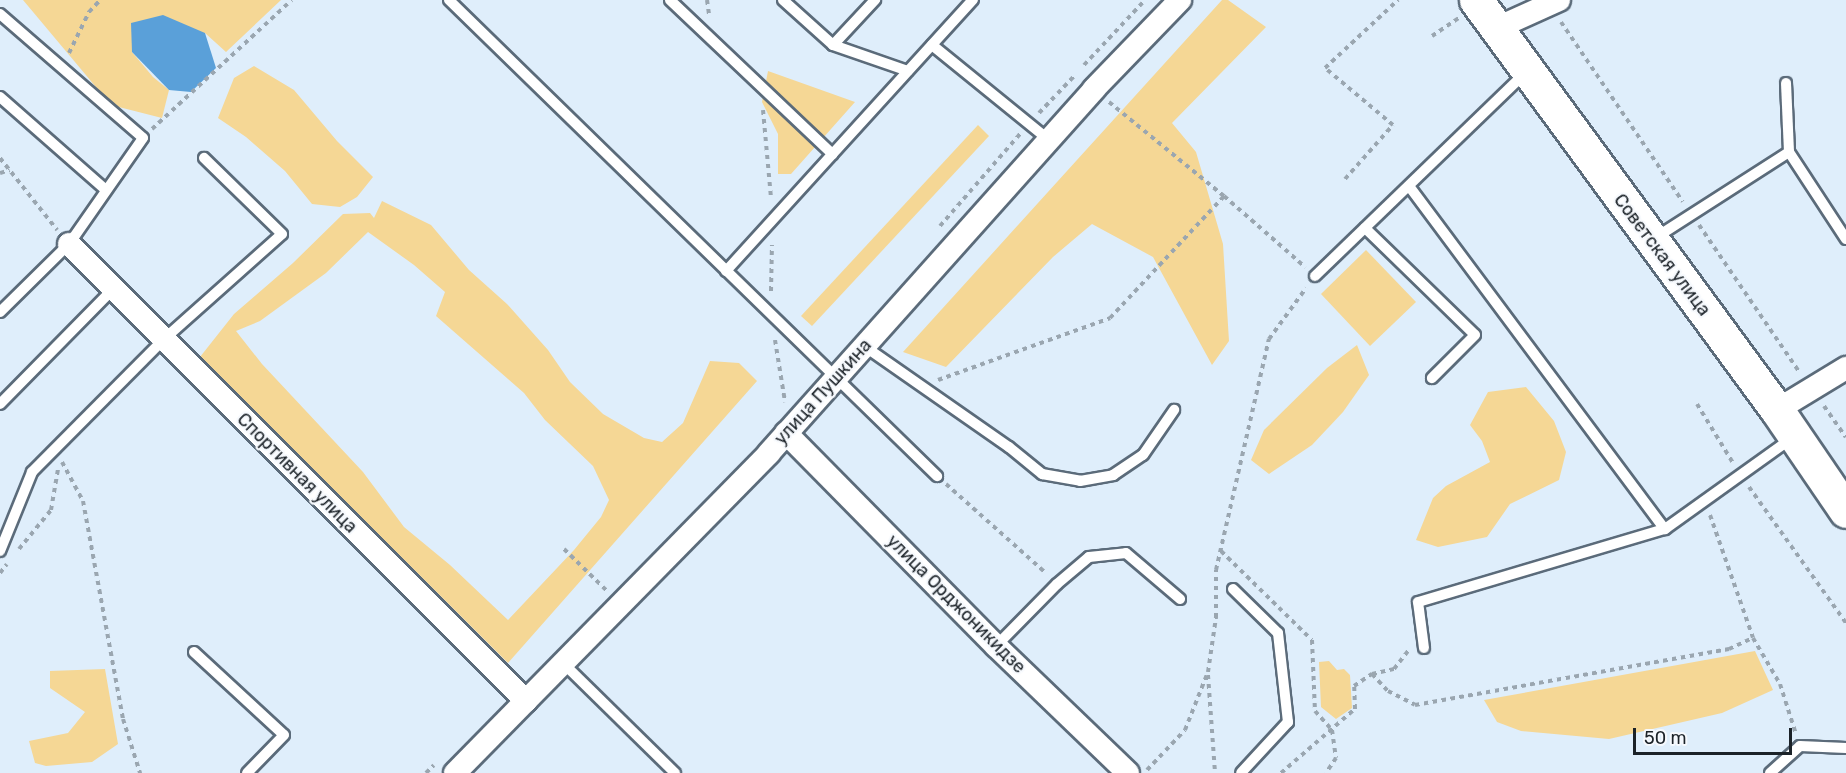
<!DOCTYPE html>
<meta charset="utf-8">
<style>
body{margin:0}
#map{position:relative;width:1846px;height:773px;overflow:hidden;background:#dfeefb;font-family:Rubik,sans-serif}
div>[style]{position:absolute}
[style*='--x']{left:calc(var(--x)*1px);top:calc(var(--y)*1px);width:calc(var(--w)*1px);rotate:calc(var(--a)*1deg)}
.green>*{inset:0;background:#f5d795}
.water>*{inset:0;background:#5aa0d9}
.path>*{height:4px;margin-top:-2px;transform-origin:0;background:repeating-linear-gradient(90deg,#9aa6b0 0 4.5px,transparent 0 9px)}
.roads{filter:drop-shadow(2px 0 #5b6b7a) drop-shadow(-2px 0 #5b6b7a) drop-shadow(0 2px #5b6b7a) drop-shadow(0 -2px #5b6b7a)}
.lane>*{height:10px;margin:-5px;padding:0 5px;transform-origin:5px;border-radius:5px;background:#fff}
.street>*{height:22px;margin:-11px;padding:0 11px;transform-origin:11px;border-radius:11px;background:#fff}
.primary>*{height:33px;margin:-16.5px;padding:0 16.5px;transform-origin:16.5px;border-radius:16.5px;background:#fff}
span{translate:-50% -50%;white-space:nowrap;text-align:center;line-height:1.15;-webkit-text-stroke:4.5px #f6f9fd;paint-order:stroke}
.street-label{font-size:18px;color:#1b2228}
.scale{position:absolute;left:1633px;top:728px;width:159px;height:27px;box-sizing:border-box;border:3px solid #1b2228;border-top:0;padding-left:8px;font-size:18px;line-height:21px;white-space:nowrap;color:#1b2228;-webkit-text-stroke:4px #f6f9fd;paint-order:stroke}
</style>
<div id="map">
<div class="green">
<div style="clip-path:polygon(23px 0,281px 0,226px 52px,205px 33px,132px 52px,153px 77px,169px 90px,162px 118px,111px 105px)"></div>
<div style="clip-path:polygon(1222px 0,1228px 0,1266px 27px,1172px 123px,1196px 152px,1223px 244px,1229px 341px,1212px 365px,1153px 257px,1092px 224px,1053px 257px,946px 367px,903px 352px)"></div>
<div style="clip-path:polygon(254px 66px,294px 90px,337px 141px,373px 177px,357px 197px,340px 207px,312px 204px,285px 171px,246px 137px,218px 118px,234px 78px)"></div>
<div style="clip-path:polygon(768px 71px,855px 102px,791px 174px,778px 174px,778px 134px,762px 102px)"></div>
<div style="clip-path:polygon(978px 125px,989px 136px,812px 326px,801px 316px)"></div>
<div style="clip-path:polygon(evenodd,382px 201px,431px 225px,469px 270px,507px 304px,548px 350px,570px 382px,603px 414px,644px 438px,662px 442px,683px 423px,710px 361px,739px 363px,757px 381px,508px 663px,200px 357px,234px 314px,293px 263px,343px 214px,370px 213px,374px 218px,382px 201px,368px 232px,414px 265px,445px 292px,436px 316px,524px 393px,545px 420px,593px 466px,609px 500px,601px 517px,574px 550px,508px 620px,450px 565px,404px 527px,363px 472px,262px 364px,236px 331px,260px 321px,326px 273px,368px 232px)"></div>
<div style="clip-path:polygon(1366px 250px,1416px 302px,1370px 346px,1321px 294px)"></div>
<div style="clip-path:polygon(1357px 345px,1369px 375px,1343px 412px,1312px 445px,1269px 474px,1251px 460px,1264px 430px,1327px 368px)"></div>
<div style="clip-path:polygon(1526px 387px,1554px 421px,1566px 452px,1559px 480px,1510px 504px,1487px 537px,1438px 547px,1416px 540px,1433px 498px,1446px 486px,1490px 462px,1482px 441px,1470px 425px,1488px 392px)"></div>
<div style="clip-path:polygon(1755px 651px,1773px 690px,1722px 713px,1609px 739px,1521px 731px,1497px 722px,1484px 700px)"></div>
<div style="clip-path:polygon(1329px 661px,1337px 670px,1344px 669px,1350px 675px,1352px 708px,1336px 719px,1321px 707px,1319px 662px)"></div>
<div style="clip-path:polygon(105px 669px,118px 744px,92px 762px,46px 766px,35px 763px,29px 741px,68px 733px,85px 712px,50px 688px,50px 671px)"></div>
</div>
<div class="water">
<div style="clip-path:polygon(163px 15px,205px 33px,216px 68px,191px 92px,169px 90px,132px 52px,131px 23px)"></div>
</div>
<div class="path">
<div style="--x:707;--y:0;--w:14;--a:82"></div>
<div style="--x:1561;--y:22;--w:217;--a:55.9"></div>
<div style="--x:1432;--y:36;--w:32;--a:-34"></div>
<div style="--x:69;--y:53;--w:46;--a:-64"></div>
<div style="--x:89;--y:12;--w:16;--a:-47"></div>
<div style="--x:1084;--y:65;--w:89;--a:-46.8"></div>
<div style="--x:1109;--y:102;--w:149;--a:39.3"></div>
<div style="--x:1224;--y:196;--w:108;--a:41.2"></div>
<div style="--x:763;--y:110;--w:88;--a:84.8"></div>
<div style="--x:1039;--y:113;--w:52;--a:-46.5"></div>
<div style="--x:152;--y:129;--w:190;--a:-42.7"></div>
<div style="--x:0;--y:158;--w:92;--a:51.6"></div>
<div style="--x:0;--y:173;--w:10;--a:-17"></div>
<div style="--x:1345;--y:179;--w:72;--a:-48.4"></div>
<div style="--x:1393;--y:125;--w:89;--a:-140"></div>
<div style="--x:1325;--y:68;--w:100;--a:-43"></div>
<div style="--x:1699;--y:225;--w:179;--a:55.7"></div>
<div style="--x:940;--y:226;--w:122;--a:-49"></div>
<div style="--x:771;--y:291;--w:46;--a:-88.8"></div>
<div style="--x:775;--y:340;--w:63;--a:80.8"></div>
<div style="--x:938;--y:380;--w:183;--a:-19.8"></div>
<div style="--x:1110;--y:318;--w:167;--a:-46.9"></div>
<div style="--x:1697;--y:404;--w:69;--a:58.6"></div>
<div style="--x:1824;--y:406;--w:38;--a:55"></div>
<div style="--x:62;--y:462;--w:44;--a:61.7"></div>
<div style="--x:83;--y:501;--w:222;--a:79.6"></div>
<div style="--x:123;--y:719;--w:57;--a:72.5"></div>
<div style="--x:946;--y:484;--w:134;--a:41.7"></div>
<div style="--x:1749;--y:487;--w:167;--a:54.5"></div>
<div style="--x:1710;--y:515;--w:130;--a:70.7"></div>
<div style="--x:1753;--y:638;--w:53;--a:59.6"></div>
<div style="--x:1780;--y:684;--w:52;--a:72.3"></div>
<div style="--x:19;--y:549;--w:50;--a:-50.6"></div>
<div style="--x:51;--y:510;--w:42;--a:-80.3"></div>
<div style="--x:564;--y:549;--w:60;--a:44.3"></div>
<div style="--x:1221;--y:551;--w:127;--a:44.4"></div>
<div style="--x:1312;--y:640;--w:71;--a:87.6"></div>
<div style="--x:1315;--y:711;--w:25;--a:48"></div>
<div style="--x:1332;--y:730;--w:28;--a:82"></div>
<div style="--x:1336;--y:758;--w:18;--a:124"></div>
<div style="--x:0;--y:573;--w:11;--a:-52"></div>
<div style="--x:1372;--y:674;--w:23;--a:47"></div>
<div style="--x:1388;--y:691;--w:30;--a:27"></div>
<div style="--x:1415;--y:705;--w:319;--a:-10.1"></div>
<div style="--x:1729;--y:649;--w:26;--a:-25"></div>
<div style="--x:1208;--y:675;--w:98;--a:85.9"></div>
<div style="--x:1147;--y:770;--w:55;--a:-46.5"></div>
<div style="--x:1185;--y:730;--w:62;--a:-68.4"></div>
<div style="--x:1208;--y:672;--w:56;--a:-81.7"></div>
<div style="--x:1216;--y:617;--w:47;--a:-90"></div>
<div style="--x:1216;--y:570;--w:237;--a:-77.1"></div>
<div style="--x:1269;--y:339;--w:63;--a:-54"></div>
<div style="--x:426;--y:773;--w:11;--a:-45"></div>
<div style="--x:1281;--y:773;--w:98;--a:-40.9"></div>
<div style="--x:1355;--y:709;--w:23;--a:-92"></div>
<div style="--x:1354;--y:686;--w:22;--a:-34"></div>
<div style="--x:1372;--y:674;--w:23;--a:-13"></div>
<div style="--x:1394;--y:669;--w:24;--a:-52"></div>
</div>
<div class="roads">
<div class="lane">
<div style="--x:449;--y:0;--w:682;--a:44.29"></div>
<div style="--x:670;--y:0;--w:224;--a:43.5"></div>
<div style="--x:783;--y:0;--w:67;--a:42"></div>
<div style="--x:833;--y:45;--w:79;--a:19.1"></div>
<div style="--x:0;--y:14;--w:189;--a:40.9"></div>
<div style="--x:143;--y:138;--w:129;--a:124.9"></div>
<div style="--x:69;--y:244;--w:97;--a:135.4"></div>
<div style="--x:833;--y:45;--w:62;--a:-47"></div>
<div style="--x:932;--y:45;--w:151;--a:39.1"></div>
<div style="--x:1786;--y:83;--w:69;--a:87.5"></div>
<div style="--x:0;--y:97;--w:141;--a:41.3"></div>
<div style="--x:1409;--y:186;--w:428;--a:53.3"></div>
<div style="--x:1365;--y:228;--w:153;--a:44.2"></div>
<div style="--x:1475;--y:335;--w:61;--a:135"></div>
<div style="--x:1655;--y:238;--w:159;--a:-32.7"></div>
<div style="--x:1789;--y:152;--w:104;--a:56.8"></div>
<div style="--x:726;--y:271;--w:367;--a:-47.7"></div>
<div style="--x:1315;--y:276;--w:292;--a:-44"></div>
<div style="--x:864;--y:346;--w:177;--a:34.9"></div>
<div style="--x:1009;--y:447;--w:43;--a:39.3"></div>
<div style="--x:1042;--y:474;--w:39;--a:10"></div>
<div style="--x:1080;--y:481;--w:34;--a:-10"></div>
<div style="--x:1113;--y:475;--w:36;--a:-34"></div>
<div style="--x:1143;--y:455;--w:55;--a:-55.4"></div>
<div style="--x:0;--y:404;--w:161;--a:-45.5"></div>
<div style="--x:0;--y:551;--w:85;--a:-67.9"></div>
<div style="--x:32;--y:472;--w:186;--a:-45.2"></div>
<div style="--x:163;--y:340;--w:159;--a:-41.7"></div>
<div style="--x:282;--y:234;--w:109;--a:-135.7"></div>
<div style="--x:1233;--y:589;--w:63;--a:44.4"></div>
<div style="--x:1278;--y:633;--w:90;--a:83.6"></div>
<div style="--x:1288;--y:722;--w:69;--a:132.7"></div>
<div style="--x:996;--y:646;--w:87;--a:-45.5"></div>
<div style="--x:1057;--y:584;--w:42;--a:-40.2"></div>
<div style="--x:1089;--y:557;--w:37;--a:-6"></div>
<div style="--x:1126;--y:553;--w:71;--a:40.4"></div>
<div style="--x:1424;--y:648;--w:46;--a:-97.4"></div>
<div style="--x:1418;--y:602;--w:258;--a:-16.5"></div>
<div style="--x:1665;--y:529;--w:156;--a:-35.6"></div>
<div style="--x:194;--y:652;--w:122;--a:42.7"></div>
<div style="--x:284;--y:735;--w:53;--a:134.2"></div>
<div style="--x:563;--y:663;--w:157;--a:44.5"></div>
<div style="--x:1770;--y:773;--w:40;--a:-42"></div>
<div style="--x:1800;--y:746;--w:46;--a:2.5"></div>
</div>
<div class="street">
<div style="--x:1497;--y:28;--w:68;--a:-24.3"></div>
<div style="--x:69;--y:244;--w:646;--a:45"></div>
<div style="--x:1777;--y:410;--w:81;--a:-31.3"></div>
<div style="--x:786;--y:433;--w:299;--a:45.4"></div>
<div style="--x:996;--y:646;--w:183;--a:43.9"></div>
<div style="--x:455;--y:773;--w:448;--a:-45.5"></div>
<div style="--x:769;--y:453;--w:488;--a:-48.2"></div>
<div style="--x:1094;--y:89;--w:124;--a:-46"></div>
</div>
<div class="primary">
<div style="--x:1476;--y:0;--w:509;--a:53.72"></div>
<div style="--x:1777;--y:410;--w:122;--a:55.7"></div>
</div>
</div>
<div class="street-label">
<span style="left:1662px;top:255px;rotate:53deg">Советская улица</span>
<span style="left:823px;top:392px;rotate:-48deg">улица Пушкина</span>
<span style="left:297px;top:473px;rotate:45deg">Спортивная улица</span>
<span style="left:956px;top:604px;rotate:45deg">улица Орджоникидзе</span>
</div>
<div class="scale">50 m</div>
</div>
